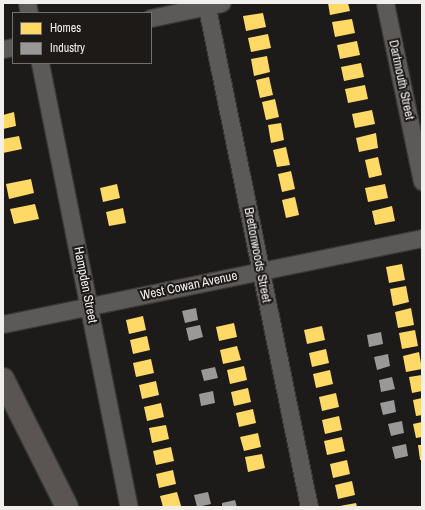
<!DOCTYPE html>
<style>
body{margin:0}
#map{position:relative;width:425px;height:510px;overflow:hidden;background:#1d1b19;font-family:"Archivo Narrow",sans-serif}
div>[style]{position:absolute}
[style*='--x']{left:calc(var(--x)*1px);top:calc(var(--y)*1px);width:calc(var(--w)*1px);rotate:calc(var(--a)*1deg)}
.homes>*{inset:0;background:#ffd966}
.industry>*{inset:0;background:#999}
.roads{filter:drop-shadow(1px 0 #393736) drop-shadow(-1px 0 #393736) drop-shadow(0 1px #393736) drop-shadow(0 -1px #393736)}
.minor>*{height:17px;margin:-8.5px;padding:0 8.5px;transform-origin:8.5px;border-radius:8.5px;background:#5b5a59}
.major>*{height:22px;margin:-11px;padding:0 11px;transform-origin:11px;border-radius:11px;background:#5a5552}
span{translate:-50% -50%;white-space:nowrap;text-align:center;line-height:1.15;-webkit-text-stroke:4px #1e1a18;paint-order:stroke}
.street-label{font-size:13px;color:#f1eeec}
.frame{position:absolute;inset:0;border:4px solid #f1eeec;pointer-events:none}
.legend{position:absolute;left:12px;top:12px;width:140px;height:52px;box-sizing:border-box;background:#1e1a18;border:1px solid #726f6d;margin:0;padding:5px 7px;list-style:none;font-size:12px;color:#f1eeec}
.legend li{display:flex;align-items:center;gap:8px;height:20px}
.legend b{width:20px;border:1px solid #726f6d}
</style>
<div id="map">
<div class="homes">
<div style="clip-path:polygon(328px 3px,348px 3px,350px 11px,330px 15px)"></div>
<div style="clip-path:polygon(263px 13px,266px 27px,246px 31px,243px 16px)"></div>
<div style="clip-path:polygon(352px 19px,355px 33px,335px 37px,332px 22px)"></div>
<div style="clip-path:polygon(268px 34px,271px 48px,251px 52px,248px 38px)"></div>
<div style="clip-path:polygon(357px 41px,360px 55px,340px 59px,337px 45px)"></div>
<div style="clip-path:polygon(267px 56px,270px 72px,254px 76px,251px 59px)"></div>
<div style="clip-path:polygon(361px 63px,364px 77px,344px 81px,341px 67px)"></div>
<div style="clip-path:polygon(269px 77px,273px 95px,260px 98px,256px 80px)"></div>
<div style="clip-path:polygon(365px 85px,368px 99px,348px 103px,345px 89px)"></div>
<div style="clip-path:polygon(275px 99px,279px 117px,266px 120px,262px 102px)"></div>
<div style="clip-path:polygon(372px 110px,375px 124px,355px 128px,352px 114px)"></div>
<div style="clip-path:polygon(14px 112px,16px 126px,3px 129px,3px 115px)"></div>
<div style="clip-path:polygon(281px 123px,284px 140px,271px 143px,268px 125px)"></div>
<div style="clip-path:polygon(376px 133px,378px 148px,359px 152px,356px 138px)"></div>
<div style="clip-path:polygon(19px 136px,22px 149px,3px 153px,3px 139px)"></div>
<div style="clip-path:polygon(286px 147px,290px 165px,277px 167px,273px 150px)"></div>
<div style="clip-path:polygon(378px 157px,382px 175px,369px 178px,365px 160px)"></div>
<div style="clip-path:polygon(291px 171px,295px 189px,282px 192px,278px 174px)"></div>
<div style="clip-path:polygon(31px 179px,34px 193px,9px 199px,6px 184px)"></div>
<div style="clip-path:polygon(117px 184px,120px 198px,103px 202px,100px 188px)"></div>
<div style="clip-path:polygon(385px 184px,388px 198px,368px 202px,365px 188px)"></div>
<div style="clip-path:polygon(295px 197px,299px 215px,286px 218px,282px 200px)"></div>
<div style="clip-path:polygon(35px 204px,39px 219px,14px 224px,10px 209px)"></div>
<div style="clip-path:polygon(392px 206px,395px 221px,375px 225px,372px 211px)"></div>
<div style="clip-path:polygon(123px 208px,126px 223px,109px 226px,106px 212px)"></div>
<div style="clip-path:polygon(402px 264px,405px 280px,389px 283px,386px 267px)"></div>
<div style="clip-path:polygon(406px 286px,409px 302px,393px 306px,390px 289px)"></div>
<div style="clip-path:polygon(411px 308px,414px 325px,398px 328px,395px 312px)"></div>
<div style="clip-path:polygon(143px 316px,146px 330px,129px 334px,126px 320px)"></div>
<div style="clip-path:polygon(234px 323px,237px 337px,219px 341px,216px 327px)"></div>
<div style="clip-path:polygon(322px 326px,325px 340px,307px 344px,304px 330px)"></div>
<div style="clip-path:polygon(415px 330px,418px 346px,402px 349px,399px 333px)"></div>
<div style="clip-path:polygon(147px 336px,150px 350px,133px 354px,130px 340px)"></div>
<div style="clip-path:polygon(237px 346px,241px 360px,223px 364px,220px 350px)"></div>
<div style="clip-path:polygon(326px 349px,329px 363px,312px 367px,309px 353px)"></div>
<div style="clip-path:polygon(419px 352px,422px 369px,406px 372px,403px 356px)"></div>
<div style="clip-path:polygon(151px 359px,154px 373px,136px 377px,133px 363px)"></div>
<div style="clip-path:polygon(244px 366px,247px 380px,230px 384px,227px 370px)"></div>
<div style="clip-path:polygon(330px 370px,333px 384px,316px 388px,313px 374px)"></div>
<div style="clip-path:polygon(422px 375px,422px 391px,412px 393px,409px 377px)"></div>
<div style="clip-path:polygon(156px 381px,159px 395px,142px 399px,139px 385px)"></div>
<div style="clip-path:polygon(248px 388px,251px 402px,234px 406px,231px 392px)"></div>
<div style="clip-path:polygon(336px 393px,339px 407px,322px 411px,319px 397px)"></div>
<div style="clip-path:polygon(422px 398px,422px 415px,416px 416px,413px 400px)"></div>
<div style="clip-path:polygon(161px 403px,164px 417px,147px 421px,144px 407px)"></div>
<div style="clip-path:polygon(253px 409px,256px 423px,239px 427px,236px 413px)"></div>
<div style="clip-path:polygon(339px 416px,342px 430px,325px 434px,322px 420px)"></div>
<div style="clip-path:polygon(422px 422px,422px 437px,416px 438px,413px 424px)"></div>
<div style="clip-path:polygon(166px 425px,169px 439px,152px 443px,149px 428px)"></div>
<div style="clip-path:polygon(258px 433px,261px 447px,244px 451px,240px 437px)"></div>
<div style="clip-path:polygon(342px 437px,345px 451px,327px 455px,324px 441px)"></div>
<div style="clip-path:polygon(418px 445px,422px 445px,422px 460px,420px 460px)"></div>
<div style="clip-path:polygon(171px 447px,174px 461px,156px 465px,153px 451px)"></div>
<div style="clip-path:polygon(262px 454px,265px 468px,248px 472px,245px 457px)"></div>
<div style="clip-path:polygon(347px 460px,350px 474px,333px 478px,330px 464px)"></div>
<div style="clip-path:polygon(173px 470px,176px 484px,159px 488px,156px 474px)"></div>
<div style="clip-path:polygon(352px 481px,355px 495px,338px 499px,335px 485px)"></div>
<div style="clip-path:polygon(177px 492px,181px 506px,163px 507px,160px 496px)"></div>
<div style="clip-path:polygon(356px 503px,357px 507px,340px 507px,340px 506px)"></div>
</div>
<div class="industry">
<div style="clip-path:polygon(196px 308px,198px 320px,185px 323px,182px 311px)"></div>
<div style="clip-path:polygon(200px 325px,203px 337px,189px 341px,186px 328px)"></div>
<div style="clip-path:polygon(381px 332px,383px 344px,369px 347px,367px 335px)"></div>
<div style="clip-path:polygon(388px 354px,390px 366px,377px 370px,374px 357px)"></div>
<div style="clip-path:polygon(215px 367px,218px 378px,204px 381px,201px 370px)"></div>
<div style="clip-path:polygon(392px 377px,395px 389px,381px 392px,379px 380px)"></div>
<div style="clip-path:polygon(213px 391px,215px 403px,201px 406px,199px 394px)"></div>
<div style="clip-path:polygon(394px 400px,396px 412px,383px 415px,380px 403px)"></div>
<div style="clip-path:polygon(402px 421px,404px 433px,391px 436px,388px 424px)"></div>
<div style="clip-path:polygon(406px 444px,408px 456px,395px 459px,392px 447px)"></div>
<div style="clip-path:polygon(208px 492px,211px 504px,197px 507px,194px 495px)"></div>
<div style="clip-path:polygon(235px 500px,237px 507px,222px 507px,222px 503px)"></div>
</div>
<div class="roads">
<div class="minor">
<div style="--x:27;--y:3;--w:10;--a:79"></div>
<div style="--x:206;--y:3;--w:514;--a:78.45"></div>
<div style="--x:385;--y:3;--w:182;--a:78.3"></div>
<div style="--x:151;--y:18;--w:72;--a:-12.1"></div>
<div style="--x:3;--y:49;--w:10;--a:-11"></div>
<div style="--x:40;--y:63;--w:453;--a:78.7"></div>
<div style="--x:3;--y:324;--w:428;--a:-11.6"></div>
</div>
<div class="major">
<div style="--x:3;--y:379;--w:143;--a:63.4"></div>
</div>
</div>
<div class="street-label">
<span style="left:401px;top:80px;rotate:78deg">Dartmouth Street</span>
<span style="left:257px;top:255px;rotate:79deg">Brettonwoods Street</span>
<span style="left:85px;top:285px;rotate:79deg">Hampden Street</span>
<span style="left:189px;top:286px;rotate:-12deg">West Cowan Avenue</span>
</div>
<div class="frame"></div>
<ul class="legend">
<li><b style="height:11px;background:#ffd966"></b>Homes</li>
<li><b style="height:11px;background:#999"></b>Industry</li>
</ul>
</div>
